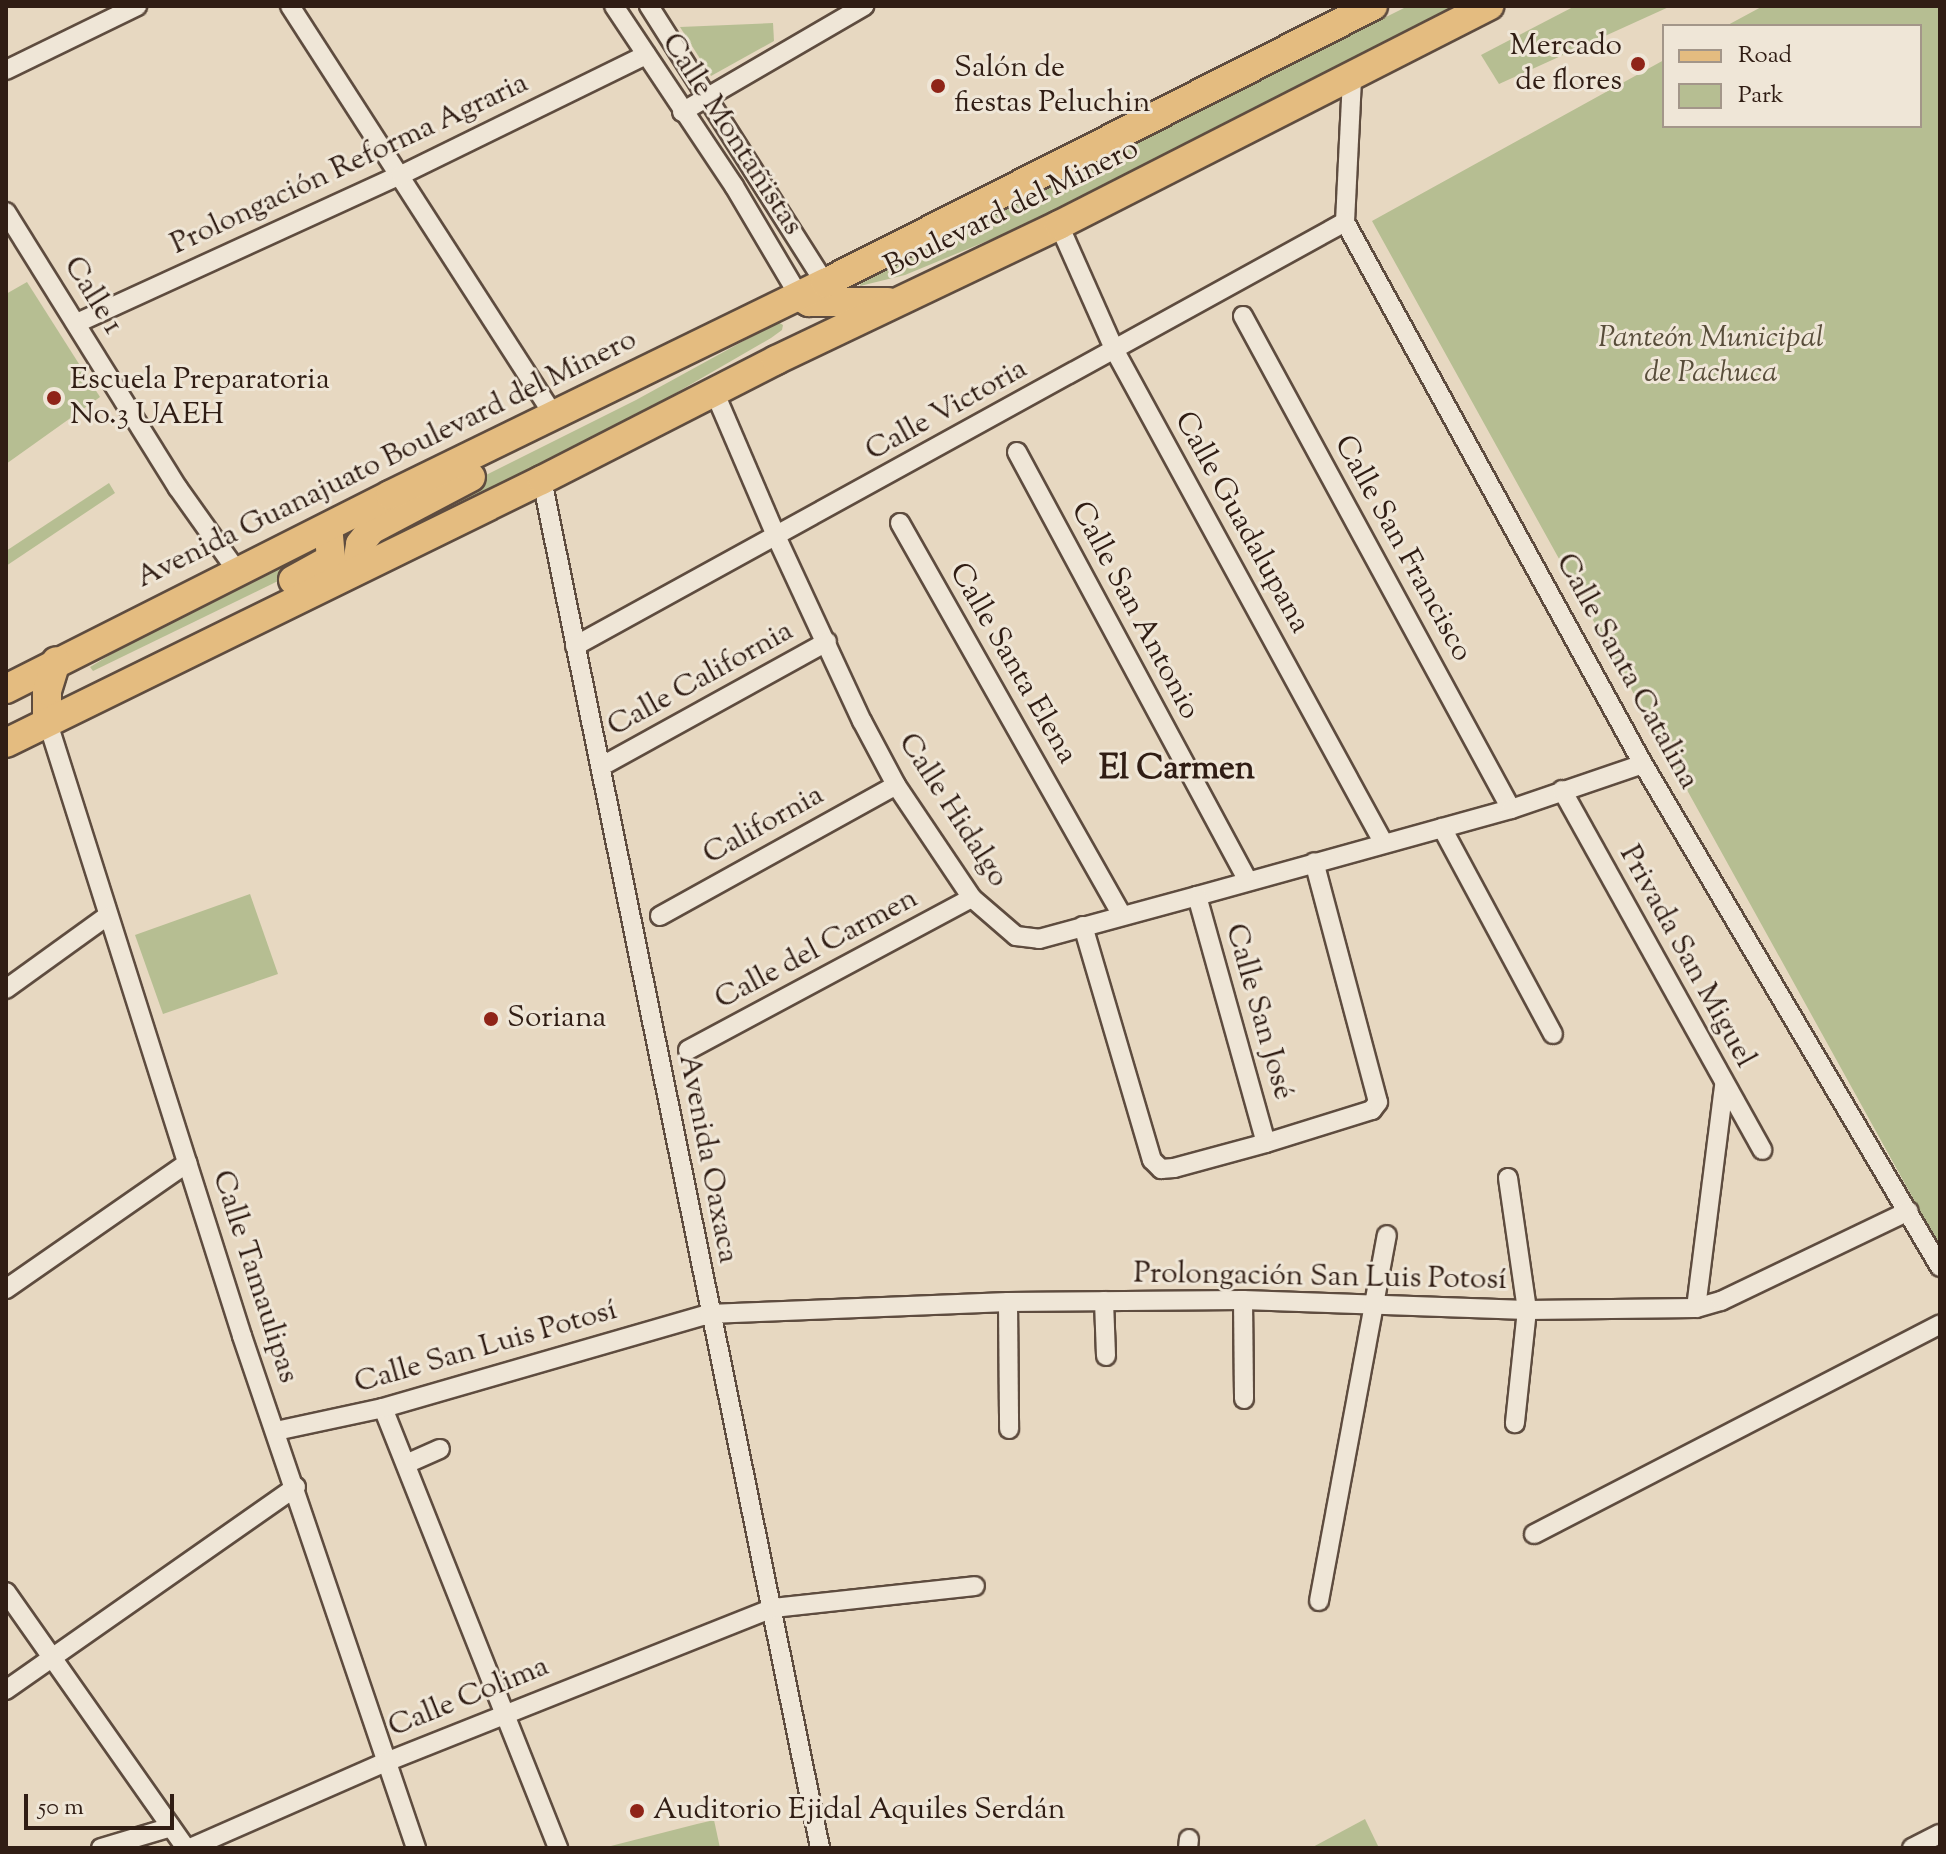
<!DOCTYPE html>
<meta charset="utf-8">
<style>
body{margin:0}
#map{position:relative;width:1946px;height:1854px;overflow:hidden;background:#e7d8c1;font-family:"Sorts Mill Goudy",serif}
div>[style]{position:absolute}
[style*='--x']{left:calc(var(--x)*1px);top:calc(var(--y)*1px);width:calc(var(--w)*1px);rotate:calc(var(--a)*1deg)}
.green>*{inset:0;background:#b6be92}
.roads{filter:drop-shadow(2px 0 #5e4c3f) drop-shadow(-2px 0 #5e4c3f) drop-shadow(0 2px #5e4c3f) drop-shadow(0 -2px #5e4c3f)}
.street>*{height:18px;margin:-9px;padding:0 9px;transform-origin:9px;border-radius:9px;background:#efe6d7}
.primary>*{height:28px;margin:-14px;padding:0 14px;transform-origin:14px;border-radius:14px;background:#e4bc80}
.dots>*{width:22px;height:22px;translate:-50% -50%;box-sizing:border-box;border:4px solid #efe6d7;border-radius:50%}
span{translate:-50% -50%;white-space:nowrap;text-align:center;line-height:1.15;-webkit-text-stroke:6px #efe6d7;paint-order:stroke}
.poi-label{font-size:30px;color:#301d14}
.right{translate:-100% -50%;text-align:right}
.left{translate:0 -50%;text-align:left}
.street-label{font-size:30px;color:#301d14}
.park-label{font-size:30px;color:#584d3a;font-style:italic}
.quarter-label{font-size:34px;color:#301d14;font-weight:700}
.frame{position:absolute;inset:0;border:8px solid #301d14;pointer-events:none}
.legend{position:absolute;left:1662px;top:24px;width:260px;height:104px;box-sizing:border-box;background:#efe6d7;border:2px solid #a39689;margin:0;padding:10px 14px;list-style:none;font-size:24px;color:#301d14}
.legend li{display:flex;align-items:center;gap:16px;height:40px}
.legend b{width:40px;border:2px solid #a39689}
.scale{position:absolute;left:24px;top:1794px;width:150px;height:36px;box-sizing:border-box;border:4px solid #301d14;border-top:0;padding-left:10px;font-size:24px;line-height:28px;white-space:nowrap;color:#301d14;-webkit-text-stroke:6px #efe6d7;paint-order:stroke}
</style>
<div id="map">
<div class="green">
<div style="clip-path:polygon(1408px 6px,1463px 6px,1028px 224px,905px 275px,860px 286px,862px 279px)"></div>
<div style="clip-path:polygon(1575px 6px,1671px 6px,1499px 84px,1481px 55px)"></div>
<div style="clip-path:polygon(1763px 6px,1940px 6px,1940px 1247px,1372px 221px,1664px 60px,1664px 126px,1920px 126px,1920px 26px,1726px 26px)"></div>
<div style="clip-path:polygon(773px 23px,774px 41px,711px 76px,680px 27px)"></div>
<div style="clip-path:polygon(27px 282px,100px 397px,6px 464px,6px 294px)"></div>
<div style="clip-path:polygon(778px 322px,783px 325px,782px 330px,771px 338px,624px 423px,450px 509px,435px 511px,438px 499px,636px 400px)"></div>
<div style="clip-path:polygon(109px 483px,115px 493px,6px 566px,6px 551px)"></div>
<div style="clip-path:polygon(316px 548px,319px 549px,319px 561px,93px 671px,90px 667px,138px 638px)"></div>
<div style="clip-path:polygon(250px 894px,278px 974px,163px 1014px,135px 935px)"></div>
<div style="clip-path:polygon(1365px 1819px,1379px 1848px,1311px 1848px)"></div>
<div style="clip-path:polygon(714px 1820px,720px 1848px,603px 1848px,697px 1824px)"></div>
</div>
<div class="roads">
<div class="street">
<div style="--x:290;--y:6;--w:488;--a:57.2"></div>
<div style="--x:614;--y:6;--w:216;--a:56.3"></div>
<div style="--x:734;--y:186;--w:128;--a:59.4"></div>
<div style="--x:649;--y:6;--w:328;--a:57.6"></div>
<div style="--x:6;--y:70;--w:146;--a:-26"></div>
<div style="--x:1352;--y:79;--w:143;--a:92.8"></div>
<div style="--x:1345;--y:222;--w:619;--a:61.2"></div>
<div style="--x:1643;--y:764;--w:584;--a:59.44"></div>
<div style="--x:682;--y:112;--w:211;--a:-30.2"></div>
<div style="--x:6;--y:212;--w:325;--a:58.1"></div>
<div style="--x:178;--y:488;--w:102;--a:54.6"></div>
<div style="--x:1059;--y:225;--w:138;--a:66"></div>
<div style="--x:1115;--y:351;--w:559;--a:61.37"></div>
<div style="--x:1243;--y:316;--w:561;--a:61.47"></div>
<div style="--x:77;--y:323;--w:356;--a:-24.6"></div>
<div style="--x:401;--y:175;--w:273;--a:-26.1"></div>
<div style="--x:714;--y:391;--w:158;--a:66.8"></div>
<div style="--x:776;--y:536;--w:204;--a:65.1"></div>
<div style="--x:862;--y:721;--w:72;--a:62"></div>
<div style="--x:896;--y:785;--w:136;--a:56.1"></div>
<div style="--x:972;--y:898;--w:58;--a:40.8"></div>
<div style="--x:1016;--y:936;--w:23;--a:7"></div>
<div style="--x:1039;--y:939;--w:164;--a:-15.2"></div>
<div style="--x:1197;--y:896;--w:326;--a:-15.5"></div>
<div style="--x:1511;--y:809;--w:139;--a:-18.8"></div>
<div style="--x:1017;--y:452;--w:487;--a:61.7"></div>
<div style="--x:542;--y:480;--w:1396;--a:78.51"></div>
<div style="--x:900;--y:523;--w:451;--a:60.5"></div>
<div style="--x:575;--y:646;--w:879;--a:-28.84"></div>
<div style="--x:47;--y:720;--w:646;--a:72.43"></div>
<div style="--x:242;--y:1336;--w:541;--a:71.23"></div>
<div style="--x:602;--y:766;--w:257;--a:-28.9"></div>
<div style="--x:1562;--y:790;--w:412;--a:60.9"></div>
<div style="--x:1442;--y:828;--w:234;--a:61.7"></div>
<div style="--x:1197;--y:896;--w:256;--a:74.4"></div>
<div style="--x:660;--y:916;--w:270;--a:-29"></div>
<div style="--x:1083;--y:926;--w:244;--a:73.6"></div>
<div style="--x:1152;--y:1160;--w:13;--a:45"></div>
<div style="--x:1161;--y:1169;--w:13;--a:-4"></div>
<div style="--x:1174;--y:1168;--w:95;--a:-15.2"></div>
<div style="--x:1266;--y:1143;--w:111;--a:-17.3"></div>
<div style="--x:1372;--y:1110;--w:10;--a:-53"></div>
<div style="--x:1378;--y:1102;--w:248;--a:-104.9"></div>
<div style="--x:6;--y:989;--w:123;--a:-35.8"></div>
<div style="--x:688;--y:1050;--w:322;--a:-28.2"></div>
<div style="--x:1508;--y:1178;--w:133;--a:81.8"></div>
<div style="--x:1527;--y:1310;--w:114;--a:96.1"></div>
<div style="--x:6;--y:1289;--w:221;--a:-34.8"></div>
<div style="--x:1243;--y:1300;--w:99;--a:89.4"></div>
<div style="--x:1104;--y:1301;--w:55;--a:87.9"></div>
<div style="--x:1008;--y:1302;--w:127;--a:89.5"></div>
<div style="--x:1696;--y:1308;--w:225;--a:-82.8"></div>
<div style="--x:383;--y:1408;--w:474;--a:68.3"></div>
<div style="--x:276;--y:1431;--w:109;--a:-12.1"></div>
<div style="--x:383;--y:1408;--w:339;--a:-16.1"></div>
<div style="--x:709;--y:1314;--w:299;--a:-2.3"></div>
<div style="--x:1008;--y:1302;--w:235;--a:-0.5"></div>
<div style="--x:1243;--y:1300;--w:284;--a:2"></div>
<div style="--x:1527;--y:1310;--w:169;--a:-0.7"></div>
<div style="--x:1696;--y:1308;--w:26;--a:-16"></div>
<div style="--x:1721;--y:1301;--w:208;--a:-25.6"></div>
<div style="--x:406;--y:1464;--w:37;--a:-24"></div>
<div style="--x:1534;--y:1534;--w:457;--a:-27.3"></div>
<div style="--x:6;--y:1592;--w:313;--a:54.9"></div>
<div style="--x:1319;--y:1601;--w:372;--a:-79.5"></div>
<div style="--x:6;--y:1690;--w:354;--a:-35"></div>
<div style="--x:101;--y:1848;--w:73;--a:-16.7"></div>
<div style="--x:190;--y:1848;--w:214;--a:-23.7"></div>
<div style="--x:386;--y:1762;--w:417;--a:-21.7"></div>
<div style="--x:773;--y:1608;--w:203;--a:-6.2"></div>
<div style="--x:1188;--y:1848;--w:9;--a:-84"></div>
<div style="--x:1912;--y:1848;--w:31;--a:-27"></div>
</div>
<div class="primary">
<div style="--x:799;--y:296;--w:12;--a:31"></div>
<div style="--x:809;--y:302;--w:79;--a:0"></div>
<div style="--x:356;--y:570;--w:26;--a:-81"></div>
<div style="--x:360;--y:544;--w:18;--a:-52"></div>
<div style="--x:371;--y:530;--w:113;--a:-27.9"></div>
<div style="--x:293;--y:580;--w:43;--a:-28.9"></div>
<div style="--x:331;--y:559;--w:24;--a:-95"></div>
<div style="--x:6;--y:689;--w:430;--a:-26.8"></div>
<div style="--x:390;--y:495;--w:484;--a:-26"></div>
<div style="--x:825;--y:283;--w:614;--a:-26.82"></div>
<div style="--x:47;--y:720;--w:29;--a:-90"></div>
<div style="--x:47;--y:691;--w:31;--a:-73"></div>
<div style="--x:6;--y:743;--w:597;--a:-26.14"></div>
<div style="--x:542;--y:480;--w:263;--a:-27.1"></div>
<div style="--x:776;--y:360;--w:314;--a:-25.5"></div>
<div style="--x:1059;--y:225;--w:483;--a:-27"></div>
</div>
</div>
<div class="dots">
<div style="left:1638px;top:64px;background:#8f2418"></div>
<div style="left:938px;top:86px;background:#8f2418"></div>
<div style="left:54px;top:398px;background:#8f2418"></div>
<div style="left:491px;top:1019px;background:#8f2418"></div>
<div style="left:637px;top:1811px;background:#8f2418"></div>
</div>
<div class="poi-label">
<span class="right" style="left:1622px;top:64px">Mercado<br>de flores</span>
<span class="left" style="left:954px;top:86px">Salón de<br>fiestas Peluchin</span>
<span class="left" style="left:70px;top:398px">Escuela Preparatoria<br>No.3 UAEH</span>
<span class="left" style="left:507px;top:1019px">Soriana</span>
<span class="left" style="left:653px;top:1811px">Auditorio Ejidal Aquiles Serdán</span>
</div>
<div class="street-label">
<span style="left:731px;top:135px;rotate:57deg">Calle Montañistas</span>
<span style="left:350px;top:165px;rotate:-25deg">Prolongación Reforma Agraria</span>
<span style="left:1012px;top:209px;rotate:-26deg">Boulevard del Minero</span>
<span style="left:92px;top:296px;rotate:58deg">Calle 1</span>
<span style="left:947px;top:411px;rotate:-29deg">Calle Victoria</span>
<span style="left:387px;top:460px;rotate:-26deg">Avenida Guanajuato Boulevard del Minero</span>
<span style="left:1241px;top:523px;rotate:61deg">Calle Guadalupana</span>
<span style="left:1402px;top:549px;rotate:61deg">Calle San Francisco</span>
<span style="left:1134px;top:611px;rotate:62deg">Calle San Antonio</span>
<span style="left:1012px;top:664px;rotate:60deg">Calle Santa Elena</span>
<span style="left:1626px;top:672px;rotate:61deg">Calle Santa Catalina</span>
<span style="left:701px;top:680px;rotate:-29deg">Calle California</span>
<span style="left:952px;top:811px;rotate:57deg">Calle Hidalgo</span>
<span style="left:764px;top:826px;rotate:-29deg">California</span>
<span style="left:817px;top:950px;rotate:-28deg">Calle del Carmen</span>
<span style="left:1686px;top:957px;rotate:61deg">Privada San Miguel</span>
<span style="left:1258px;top:1012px;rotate:74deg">Calle San José</span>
<span style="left:707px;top:1159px;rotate:79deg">Avenida Oaxaca</span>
<span style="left:254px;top:1277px;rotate:72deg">Calle Tamaulipas</span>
<span style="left:1320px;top:1278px;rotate:1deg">Prolongación San Luis Potosí</span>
<span style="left:486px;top:1348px;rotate:-16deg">Calle San Luis Potosí</span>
<span style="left:469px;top:1698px;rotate:-22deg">Calle Colima</span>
</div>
<div class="park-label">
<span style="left:1711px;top:356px">Panteón Municipal<br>de Pachuca</span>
</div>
<div class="quarter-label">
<span style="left:1177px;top:770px">El Carmen</span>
</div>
<div class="frame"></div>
<ul class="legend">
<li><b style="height:10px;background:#e4bc80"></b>Road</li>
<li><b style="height:22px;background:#b6be92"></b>Park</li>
</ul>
<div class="scale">50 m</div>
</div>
